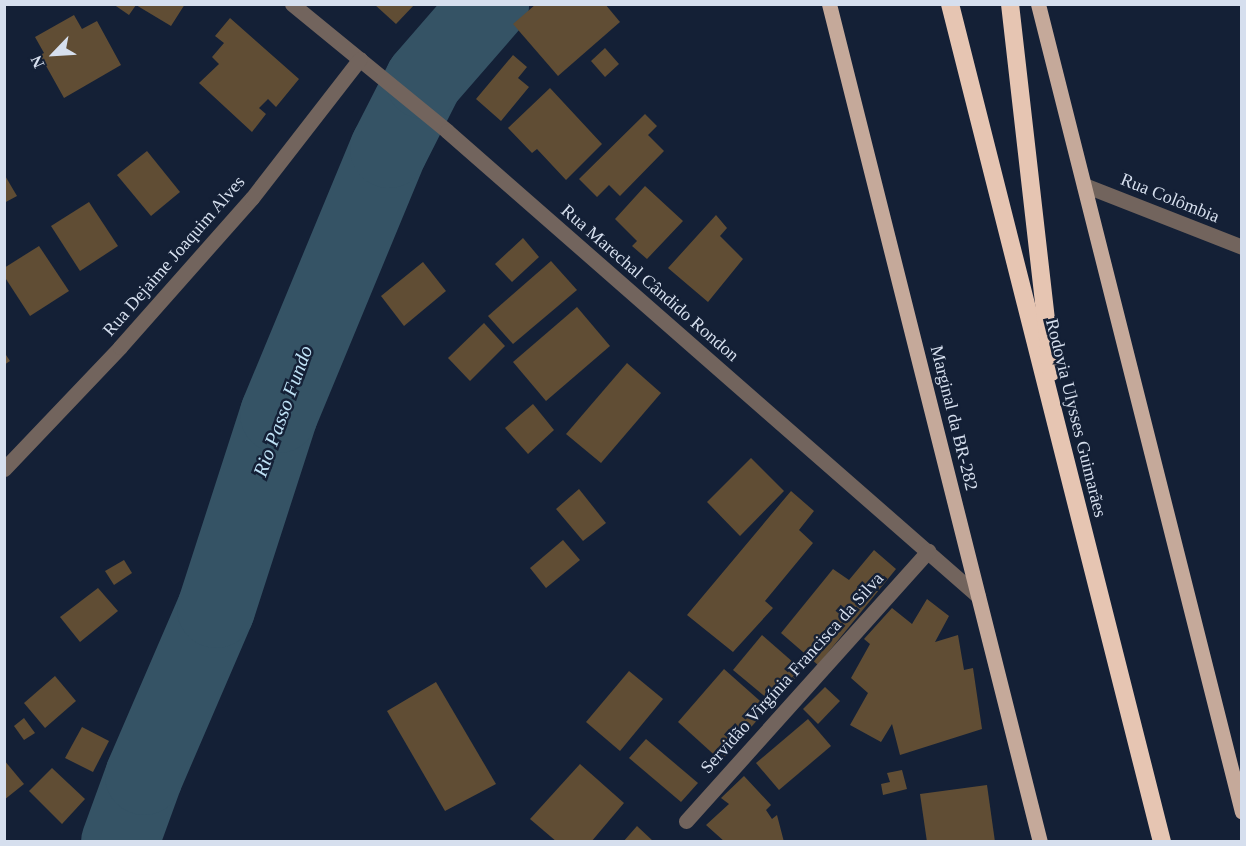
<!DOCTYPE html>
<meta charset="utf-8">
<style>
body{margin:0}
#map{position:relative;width:1246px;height:846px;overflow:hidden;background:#142036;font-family:Georgia,serif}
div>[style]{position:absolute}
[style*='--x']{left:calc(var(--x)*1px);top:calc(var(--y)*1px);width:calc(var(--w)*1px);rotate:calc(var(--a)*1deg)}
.river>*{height:78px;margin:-39px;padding:0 39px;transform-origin:39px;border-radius:39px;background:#355365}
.building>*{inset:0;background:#604d34}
.minor>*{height:15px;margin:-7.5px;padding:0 7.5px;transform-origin:7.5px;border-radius:7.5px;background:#72645d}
.major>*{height:15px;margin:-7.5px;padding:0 7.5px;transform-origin:7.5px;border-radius:7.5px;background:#c5a99a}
.highway>*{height:18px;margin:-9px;padding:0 9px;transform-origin:9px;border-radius:9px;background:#e6c5b2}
span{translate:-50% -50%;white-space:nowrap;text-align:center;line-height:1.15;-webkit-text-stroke:5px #142036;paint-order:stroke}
.street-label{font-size:18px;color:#d6dfee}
.water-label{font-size:20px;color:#c0e3f7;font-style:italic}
.frame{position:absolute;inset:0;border:6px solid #d6dfee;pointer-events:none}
.north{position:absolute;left:24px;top:24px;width:60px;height:60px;-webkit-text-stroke:4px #142036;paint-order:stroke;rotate:245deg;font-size:16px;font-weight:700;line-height:24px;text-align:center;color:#d6dfee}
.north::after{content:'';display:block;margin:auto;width:21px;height:27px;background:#d6dfee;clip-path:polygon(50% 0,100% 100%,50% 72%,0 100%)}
</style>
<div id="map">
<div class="river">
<div style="--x:120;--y:842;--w:70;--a:-70"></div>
<div style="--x:144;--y:776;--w:182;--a:-66.7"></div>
<div style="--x:216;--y:609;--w:205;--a:-72.1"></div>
<div style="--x:279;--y:414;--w:287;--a:-67.5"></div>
<div style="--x:389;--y:149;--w:77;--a:-63.1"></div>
<div style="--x:424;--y:80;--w:101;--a:-49"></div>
</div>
<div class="building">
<div style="clip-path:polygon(113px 4px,185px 4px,171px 26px,136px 5px,129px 15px)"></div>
<div style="clip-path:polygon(374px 4px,415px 4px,396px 24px)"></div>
<div style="clip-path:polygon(536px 4px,605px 4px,620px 22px,558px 76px,513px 24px)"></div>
<div style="clip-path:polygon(74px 15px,82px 29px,97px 21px,121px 65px,64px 98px,40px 55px,44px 53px,35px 37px)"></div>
<div style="clip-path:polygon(230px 18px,299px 79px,276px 107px,268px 99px,259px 108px,266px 114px,252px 132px,199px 83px,219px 64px,212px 57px,224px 43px,215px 36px)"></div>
<div style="clip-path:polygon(605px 48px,619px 64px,605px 77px,591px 61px)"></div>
<div style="clip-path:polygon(513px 55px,527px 67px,518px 78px,529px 87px,501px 121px,476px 99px)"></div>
<div style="clip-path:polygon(550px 88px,602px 144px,566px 180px,537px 149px,532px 153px,508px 128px)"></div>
<div style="clip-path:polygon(645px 114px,657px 126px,648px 135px,664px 151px,620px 196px,609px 185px,597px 197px,579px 179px)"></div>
<div style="clip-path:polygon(147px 151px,180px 192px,151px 216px,117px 175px)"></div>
<div style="clip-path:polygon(4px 174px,17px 196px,4px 203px)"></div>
<div style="clip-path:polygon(645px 186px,683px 221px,647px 259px,632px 246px,637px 241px,615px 219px)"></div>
<div style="clip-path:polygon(89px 202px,118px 246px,80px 271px,51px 226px)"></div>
<div style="clip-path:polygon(716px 215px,727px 228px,720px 236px,743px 259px,708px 302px,668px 268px)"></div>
<div style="clip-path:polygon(523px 238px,539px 257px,512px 282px,495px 264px)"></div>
<div style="clip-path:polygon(39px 246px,69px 291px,30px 316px,4px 276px,4px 268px)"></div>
<div style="clip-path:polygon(551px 261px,577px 290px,513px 344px,488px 316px)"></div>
<div style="clip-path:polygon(423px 262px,446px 291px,404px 326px,381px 296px)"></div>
<div style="clip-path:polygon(577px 307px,610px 346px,546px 401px,513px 362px)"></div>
<div style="clip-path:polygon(484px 323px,505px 346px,470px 381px,448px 358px)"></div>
<div style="clip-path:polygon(4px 352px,10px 361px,4px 365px)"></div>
<div style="clip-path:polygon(627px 363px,661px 393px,601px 463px,566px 434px)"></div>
<div style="clip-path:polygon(533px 404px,554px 430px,528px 454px,505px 428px)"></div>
<div style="clip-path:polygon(751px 458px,784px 491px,740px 536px,707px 502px)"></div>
<div style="clip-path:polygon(579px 489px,606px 523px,583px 541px,556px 509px)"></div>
<div style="clip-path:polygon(791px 491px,814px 511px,799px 530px,813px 543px,765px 601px,773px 608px,733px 652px,687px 615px)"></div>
<div style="clip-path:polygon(563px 540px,580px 560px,546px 588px,530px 568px)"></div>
<div style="clip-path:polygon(874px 550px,896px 569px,818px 665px,781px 633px,833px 569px,849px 580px)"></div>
<div style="clip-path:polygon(124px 560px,132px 573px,114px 585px,105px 571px)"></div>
<div style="clip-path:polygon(98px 588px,118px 611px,80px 642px,60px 617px)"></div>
<div style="clip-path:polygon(927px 599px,949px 616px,935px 642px,958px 635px,964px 670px,973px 668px,982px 729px,900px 755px,892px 724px,881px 742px,850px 725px,868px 693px,851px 678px,870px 644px,864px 639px,892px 608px,912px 624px)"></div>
<div style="clip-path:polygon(762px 635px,802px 670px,774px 704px,733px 670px)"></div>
<div style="clip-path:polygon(724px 669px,768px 708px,721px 761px,678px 722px)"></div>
<div style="clip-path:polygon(629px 671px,663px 699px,620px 751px,586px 722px)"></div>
<div style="clip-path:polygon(55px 676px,76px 701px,45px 728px,24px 703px)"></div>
<div style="clip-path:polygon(436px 682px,496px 784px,445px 811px,387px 711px)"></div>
<div style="clip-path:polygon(825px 687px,840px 701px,818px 724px,803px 709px)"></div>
<div style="clip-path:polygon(24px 718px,35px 733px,24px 740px,14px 726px)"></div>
<div style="clip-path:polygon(808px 719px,831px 746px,779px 790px,756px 763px)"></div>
<div style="clip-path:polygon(82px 727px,109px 741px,93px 772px,65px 758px)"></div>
<div style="clip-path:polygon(646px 739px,698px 783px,681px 802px,629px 758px)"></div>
<div style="clip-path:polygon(4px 760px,24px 784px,4px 800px)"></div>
<div style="clip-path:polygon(580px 764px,624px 803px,591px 842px,557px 842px,530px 819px)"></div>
<div style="clip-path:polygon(52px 768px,85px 799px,62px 824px,29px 791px)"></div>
<div style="clip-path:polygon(902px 770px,907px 789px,883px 795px,881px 784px,890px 782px,887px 773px)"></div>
<div style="clip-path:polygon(744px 776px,771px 805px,766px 810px,772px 819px,777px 815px,784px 842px,725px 842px,706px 825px,729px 804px,721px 798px)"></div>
<div style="clip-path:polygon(987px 785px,995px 842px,927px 842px,920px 794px)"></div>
<div style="clip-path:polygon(637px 826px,654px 842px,623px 842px)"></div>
</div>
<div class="minor">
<div style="--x:292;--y:4;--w:200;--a:39.3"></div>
<div style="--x:447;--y:131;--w:706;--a:41.21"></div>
<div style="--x:1084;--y:185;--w:170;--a:21.4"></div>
<div style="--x:4;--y:469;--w:168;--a:-46.4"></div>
<div style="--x:120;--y:347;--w:199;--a:-48.5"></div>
<div style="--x:252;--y:198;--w:176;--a:-52.2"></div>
<div style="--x:686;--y:821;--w:363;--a:-48.1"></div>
</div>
<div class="major">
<div style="--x:829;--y:4;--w:864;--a:75.87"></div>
<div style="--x:1038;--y:4;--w:833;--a:75.83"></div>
</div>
<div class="highway">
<div style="--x:950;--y:4;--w:864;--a:75.8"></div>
<div style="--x:1010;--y:4;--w:370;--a:83.5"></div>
</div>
<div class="street-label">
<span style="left:1170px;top:198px;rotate:22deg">Rua Colômbia</span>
<span style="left:174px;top:256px;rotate:-49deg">Rua Dejaime Joaquim Alves</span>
<span style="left:650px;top:283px;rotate:41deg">Rua Marechal Cândido Rondon</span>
<span style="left:954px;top:418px;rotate:76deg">Marginal da BR-282</span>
<span style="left:1076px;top:418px;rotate:76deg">Rodovia Ulysses Guimarães</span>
<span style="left:792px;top:673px;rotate:-48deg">Servidão Virgínia Francisca da Silva</span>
</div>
<div class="water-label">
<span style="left:283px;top:411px;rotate:-70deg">Rio Passo Fundo</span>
</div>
<div class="frame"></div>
<div class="north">N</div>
</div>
